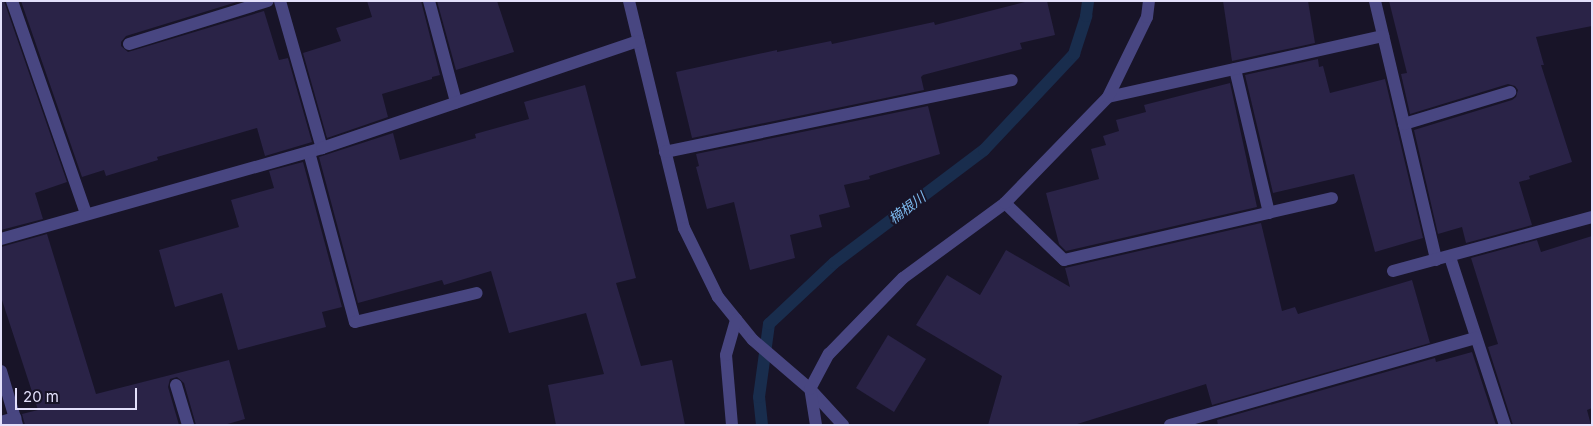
<!DOCTYPE html>
<meta charset="utf-8">
<style>
body{margin:0}
#map{position:relative;width:1593px;height:426px;overflow:hidden;background:#181428;font-family:Inter,"Noto Sans JP",sans-serif}
div>[style]{position:absolute}
[style*='--x']{left:calc(var(--x)*1px);top:calc(var(--y)*1px);width:calc(var(--w)*1px);rotate:calc(var(--a)*1deg)}
.stream>*{height:12px;margin:-6px;padding:0 6px;transform-origin:6px;border-radius:6px;background:#192d4d}
.building>*{inset:0;background:#2a2347}
.minor>*{height:12px;margin:-6px;padding:0 6px;transform-origin:6px;border-radius:6px;background:#484681}
span{translate:-50% -50%;white-space:nowrap;text-align:center;line-height:1.15;-webkit-text-stroke:4px #181428;paint-order:stroke}
.water-label{font-size:14px;color:#7cb8ed;font-style:italic}
.frame{position:absolute;inset:0;border:2px solid #e3e0fb;pointer-events:none}
.scale{position:absolute;left:15px;top:388px;width:122px;height:22px;box-sizing:border-box;border:2px solid #e3e0fb;border-top:0;padding-left:6px;font-size:15px;line-height:18px;white-space:nowrap;color:#e3e0fb;-webkit-text-stroke:4px #181428;paint-order:stroke}
</style>
<div id="map">
<div class="stream">
<div style="--x:762;--y:425;--w:28;--a:-96"></div>
<div style="--x:759;--y:397;--w:74;--a:-82.2"></div>
<div style="--x:769;--y:324;--w:89;--a:-43.2"></div>
<div style="--x:834;--y:263;--w:188;--a:-37"></div>
<div style="--x:984;--y:150;--w:132;--a:-46.8"></div>
<div style="--x:1074;--y:54;--w:40;--a:-72"></div>
<div style="--x:1086;--y:16;--w:15;--a:-82"></div>
</div>
<div class="building">
<div style="clip-path:polygon(1px 1px,4px 1px,67px 182px,35px 193px,43px 219px,1px 230px)"></div>
<div style="clip-path:polygon(21px 1px,240px 1px,126px 36px,121px 42px,121px 46px,128px 52px,264px 11px,279px 60px,288px 58px,312px 142px,265px 156px,257px 128px,157px 157px,158px 160px,106px 176px,104px 170px,82px 177px)"></div>
<div style="clip-path:polygon(367px 1px,421px 1px,440px 75px,432px 77px,432px 79px,382px 94px,388px 117px,327px 138px,303px 53px,341px 41px,336px 28px,372px 17px)"></div>
<div style="clip-path:polygon(437px 1px,497px 1px,514px 52px,456px 70px)"></div>
<div style="clip-path:polygon(1029px 1px,1047px 1px,1055px 35px,1020px 43px,1022px 49px,923px 75px,921px 77px,924px 90px,692px 138px,676px 72px,777px 50px,777px 52px,831px 41px,832px 44px,934px 22px,935px 25px)"></div>
<div style="clip-path:polygon(1223px 1px,1308px 1px,1315px 43px,1232px 61px)"></div>
<div style="clip-path:polygon(1389px 1px,1592px 1px,1592px 26px,1536px 37px,1544px 65px,1541px 65px,1572px 162px,1529px 176px,1530px 179px,1519px 182px,1532px 225px,1466px 243px,1462px 227px,1438px 234px,1414px 130px,1512px 100px,1516px 97px,1518px 90px,1515px 86px,1508px 84px,1410px 114px,1401px 74px,1407px 73px)"></div>
<div style="clip-path:polygon(1318px 59px,1319px 67px,1323px 66px,1330px 93px,1385px 79px,1423px 238px,1375px 252px,1354px 174px,1273px 193px,1245px 75px)"></div>
<div style="clip-path:polygon(1230px 83px,1257px 207px,1066px 251px,1059px 244px,1046px 193px,1099px 179px,1091px 149px,1106px 145px,1103px 136px,1119px 131px,1116px 120px,1146px 112px,1144px 105px)"></div>
<div style="clip-path:polygon(585px 85px,636px 278px,616px 283px,641px 366px,672px 360px,685px 425px,556px 425px,548px 385px,604px 374px,586px 313px,509px 333px,491px 271px,444px 285px,442px 280px,358px 303px,319px 157px,393px 133px,400px 160px,476px 138px,475px 134px,529px 119px,524px 102px)"></div>
<div style="clip-path:polygon(928px 106px,940px 154px,869px 176px,870px 179px,844px 185px,850px 207px,819px 215px,822px 227px,790px 235px,795px 258px,750px 270px,734px 202px,707px 209px,696px 167px,699px 166px,696px 154px)"></div>
<div style="clip-path:polygon(303px 162px,342px 307px,322px 312px,326px 327px,238px 350px,222px 293px,175px 307px,159px 250px,239px 227px,231px 200px,274px 188px,269px 171px)"></div>
<div style="clip-path:polygon(1261px 223px,1282px 311px,1295px 307px,1298px 314px,1412px 280px,1430px 343px,1212px 405px,1206px 384px,1074px 425px,988px 425px,1002px 376px,916px 325px,947px 275px,980px 295px,1006px 250px,1070px 287px,1065px 268px)"></div>
<div style="clip-path:polygon(47px 234px,96px 394px,229px 360px,245px 419px,224px 425px,196px 425px,184px 383px,177px 377px,170px 379px,168px 387px,179px 425px,25px 425px,22px 414px,38px 410px,1px 297px,1px 247px)"></div>
<div style="clip-path:polygon(1592px 236px,1592px 408px,1587px 410px,1591px 425px,1513px 425px,1488px 347px,1498px 344px,1471px 258px,1537px 240px,1541px 252px)"></div>
<div style="clip-path:polygon(888px 335px,926px 359px,894px 412px,856px 388px)"></div>
<div style="clip-path:polygon(1472px 352px,1496px 425px,1218px 425px,1217px 420px,1435px 358px,1436px 362px)"></div>
</div>
<div class="minor">
<div style="--x:12;--y:1;--w:225;--a:70.8"></div>
<div style="--x:280;--y:1;--w:153;--a:74.1"></div>
<div style="--x:429;--y:1;--w:105;--a:75"></div>
<div style="--x:629;--y:1;--w:234;--a:76.4"></div>
<div style="--x:684;--y:228;--w:77;--a:63.8"></div>
<div style="--x:718;--y:297;--w:55;--a:50.9"></div>
<div style="--x:753;--y:340;--w:75;--a:40.7"></div>
<div style="--x:810;--y:389;--w:49;--a:47.5"></div>
<div style="--x:1375;--y:1;--w:266;--a:76.7"></div>
<div style="--x:129;--y:44;--w:145;--a:-17.2"></div>
<div style="--x:1235;--y:69;--w:148;--a:76.7"></div>
<div style="--x:1108;--y:97;--w:282;--a:-12.5"></div>
<div style="--x:1404;--y:124;--w:111;--a:-16.8"></div>
<div style="--x:309;--y:152;--w:176;--a:74.9"></div>
<div style="--x:355;--y:322;--w:125;--a:-13.4"></div>
<div style="--x:665;--y:152;--w:354;--a:-11.7"></div>
<div style="--x:1005;--y:203;--w:82;--a:44"></div>
<div style="--x:1064;--y:260;--w:275;--a:-13"></div>
<div style="--x:1;--y:239;--w:334;--a:-15.8"></div>
<div style="--x:322;--y:148;--w:334;--a:-18.7"></div>
<div style="--x:1450;--y:257;--w:177;--a:71.9"></div>
<div style="--x:1393;--y:271;--w:206;--a:-15.2"></div>
<div style="--x:1;--y:371;--w:56;--a:73.5"></div>
<div style="--x:176;--y:385;--w:42;--a:73.3"></div>
<div style="--x:1;--y:422;--w:15;--a:-16"></div>
<div style="--x:732;--y:425;--w:70;--a:-94.9"></div>
<div style="--x:726;--y:355;--w:37;--a:-74"></div>
<div style="--x:816;--y:425;--w:36;--a:-99"></div>
<div style="--x:810;--y:389;--w:40;--a:-62"></div>
<div style="--x:829;--y:354;--w:106;--a:-45.8"></div>
<div style="--x:903;--y:278;--w:127;--a:-36.3"></div>
<div style="--x:1005;--y:203;--w:148;--a:-45.8"></div>
<div style="--x:1108;--y:97;--w:89;--a:-64"></div>
<div style="--x:1147;--y:17;--w:16;--a:-83"></div>
<div style="--x:1170;--y:425;--w:318;--a:-15.9"></div>
</div>
<div class="water-label">
<span style="left:907px;top:208px;rotate:-37deg">楠根川</span>
</div>
<div class="frame"></div>
<div class="scale">20 m</div>
</div>
